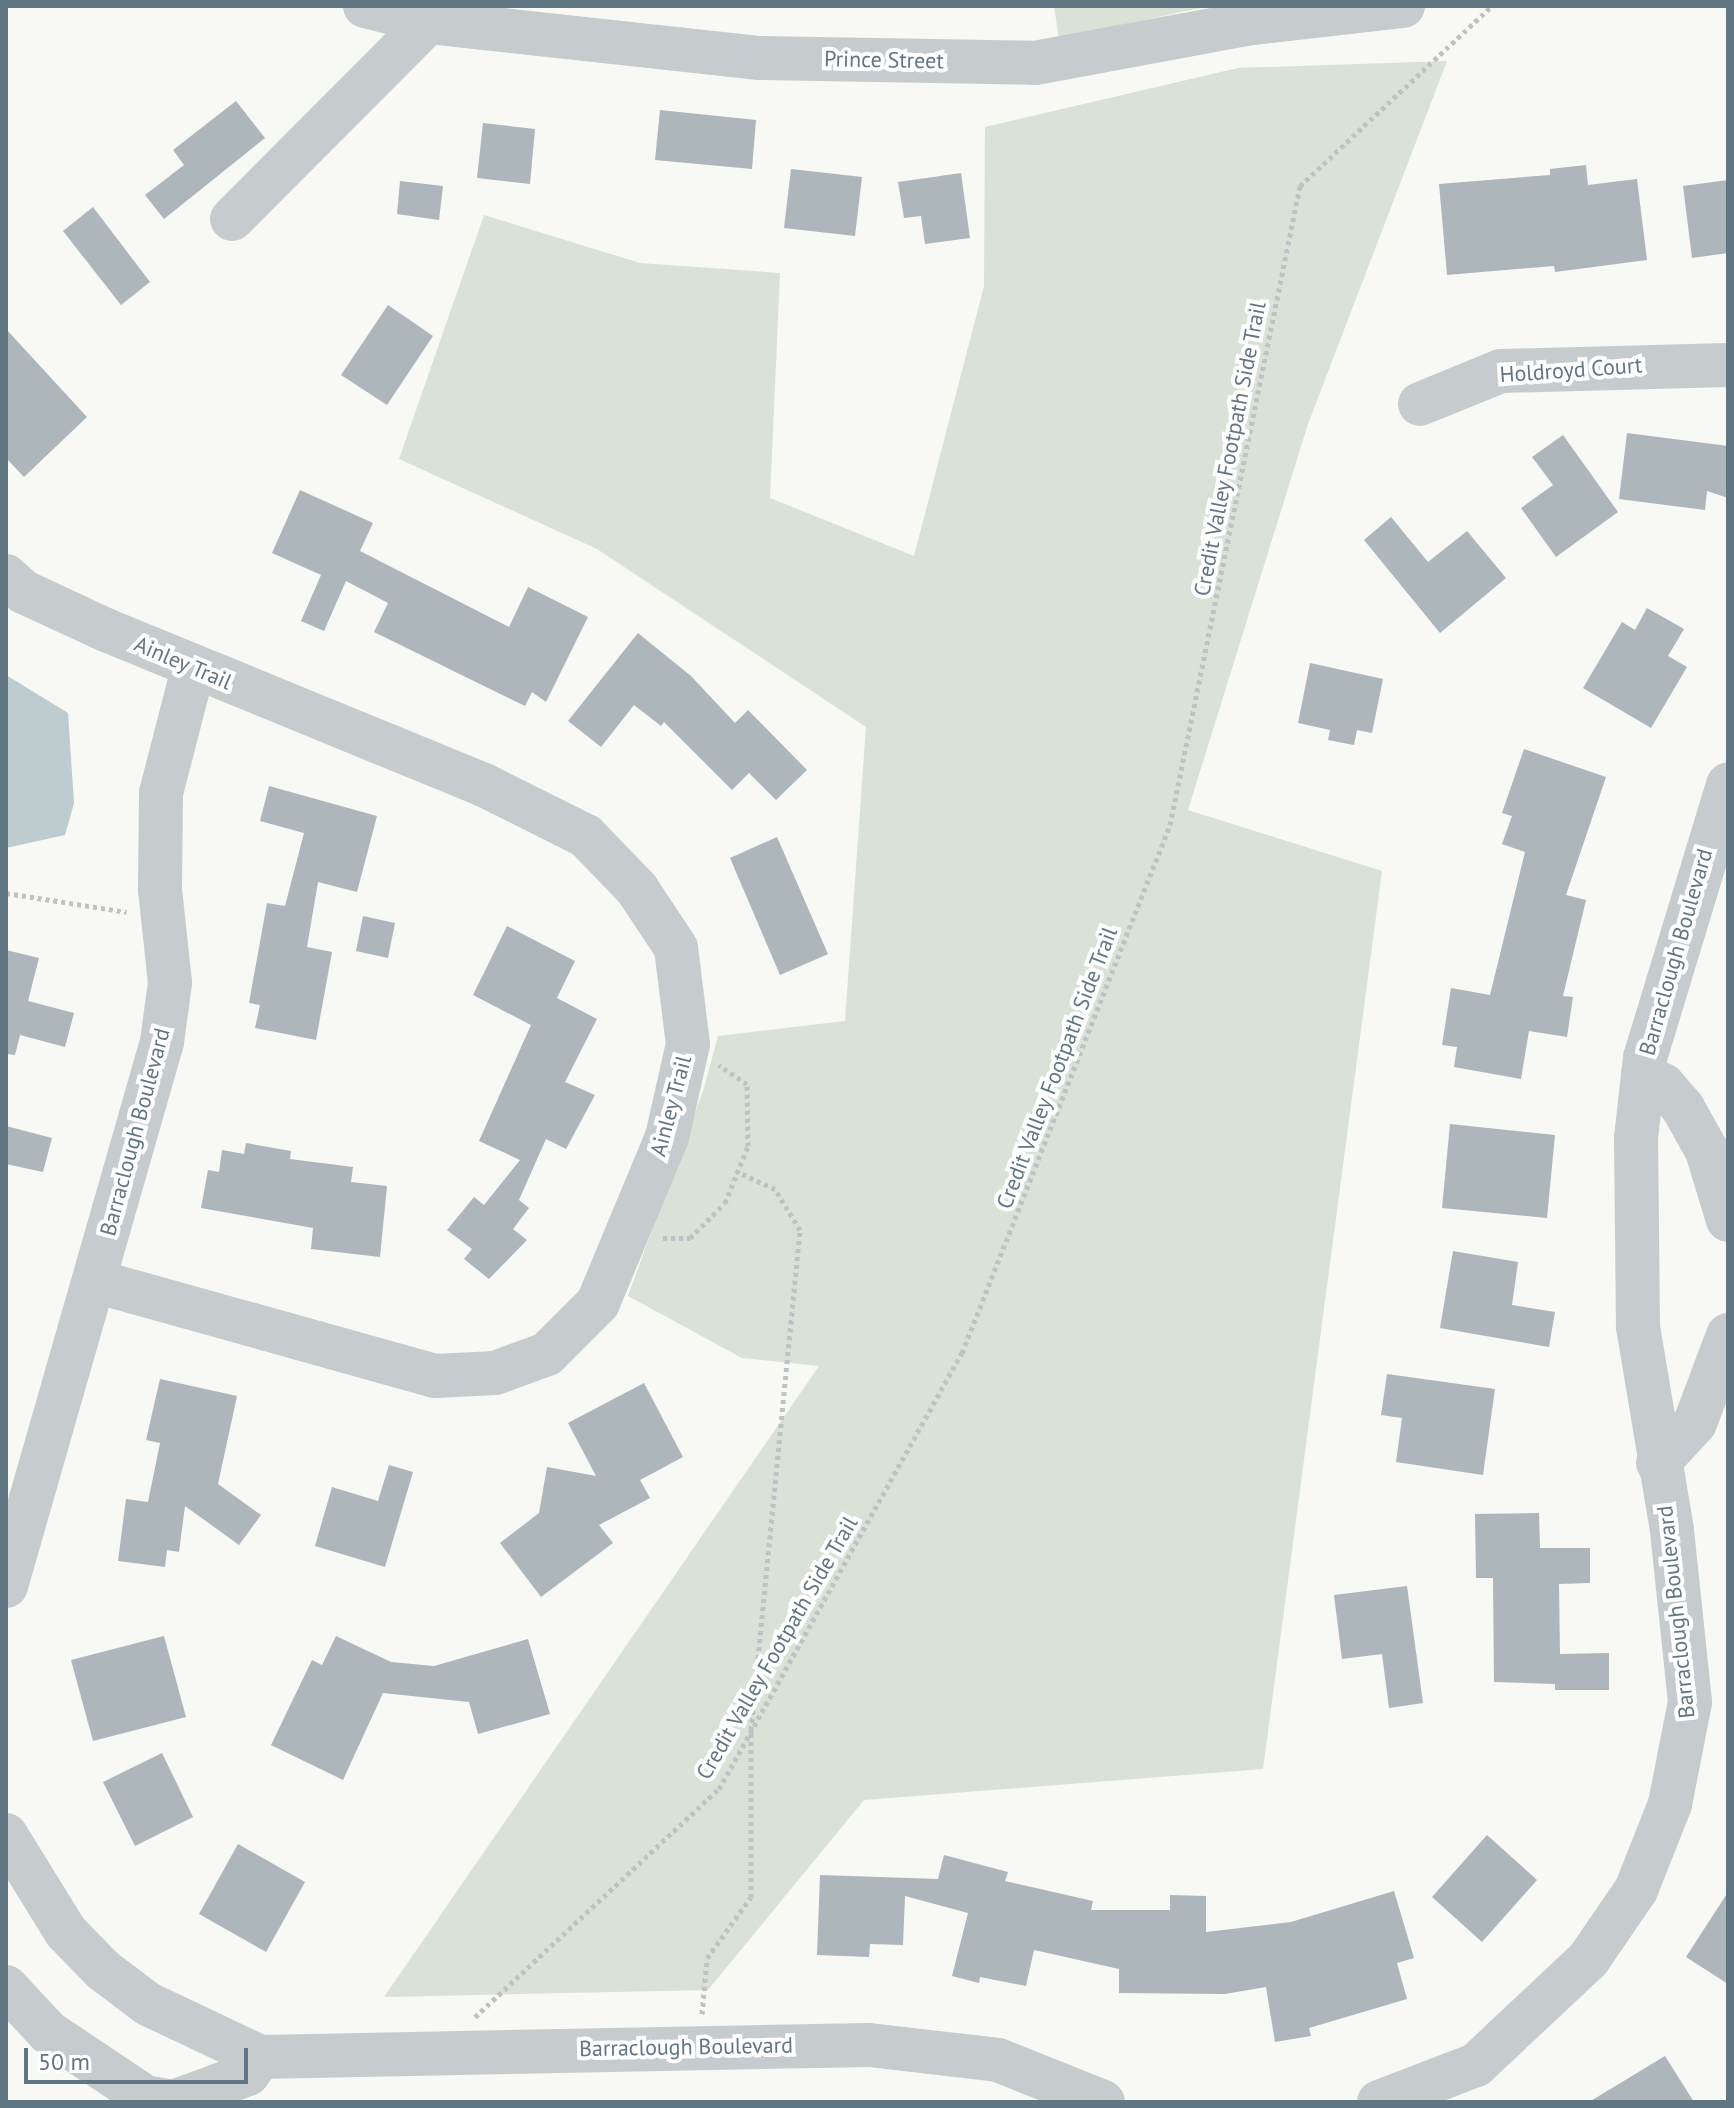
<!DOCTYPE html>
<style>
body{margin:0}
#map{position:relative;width:1734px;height:2108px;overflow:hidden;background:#f8f8f5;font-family:"PT Sans",sans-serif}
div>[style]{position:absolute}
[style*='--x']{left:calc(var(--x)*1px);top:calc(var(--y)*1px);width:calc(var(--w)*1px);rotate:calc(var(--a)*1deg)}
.green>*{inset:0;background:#dae1d6}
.water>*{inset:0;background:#becbcf}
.building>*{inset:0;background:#acb6bb}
.path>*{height:5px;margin-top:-2.5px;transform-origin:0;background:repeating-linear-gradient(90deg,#bfc2c4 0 4px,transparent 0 8px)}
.minor>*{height:44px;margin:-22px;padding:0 22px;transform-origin:22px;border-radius:22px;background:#c6cbce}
span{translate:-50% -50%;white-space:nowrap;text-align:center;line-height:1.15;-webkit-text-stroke:8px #fff;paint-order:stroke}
.street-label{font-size:22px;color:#617683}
.frame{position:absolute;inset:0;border:8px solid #617683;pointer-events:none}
.scale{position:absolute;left:24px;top:2048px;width:224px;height:36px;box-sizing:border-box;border:4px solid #617683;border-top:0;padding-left:10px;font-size:24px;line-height:28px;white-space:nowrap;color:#617683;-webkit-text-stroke:6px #fff;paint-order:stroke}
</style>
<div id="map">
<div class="green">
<div style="clip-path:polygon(1054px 6px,1209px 6px,1059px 39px)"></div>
<div style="clip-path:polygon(1447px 61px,1308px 424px,1188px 810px,1382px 871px,1263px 1769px,864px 1800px,708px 1990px,384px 1997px,819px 1366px,742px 1358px,628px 1296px,704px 1088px,718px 1036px,845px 1021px,866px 727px,597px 549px,399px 459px,484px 215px,640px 263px,780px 273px,770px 498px,914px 556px,984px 286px,985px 127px,1238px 68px)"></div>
</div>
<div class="water">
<div style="clip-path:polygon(6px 675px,68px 713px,74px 803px,65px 835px,6px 848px)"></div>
</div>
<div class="building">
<div style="clip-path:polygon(236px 101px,265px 138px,164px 219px,145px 195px,184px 165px,173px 150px)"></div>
<div style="clip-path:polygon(660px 110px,756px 120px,752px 169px,655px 160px)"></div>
<div style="clip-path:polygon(483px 123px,535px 129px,530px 184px,477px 178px)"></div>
<div style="clip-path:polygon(1586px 165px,1588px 185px,1637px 179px,1647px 260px,1555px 272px,1554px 266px,1447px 275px,1439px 184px,1550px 175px,1550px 169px)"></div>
<div style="clip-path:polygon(791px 169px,862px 177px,855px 236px,784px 228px)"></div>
<div style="clip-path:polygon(961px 173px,970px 238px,925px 244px,921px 216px,904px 218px,898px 182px)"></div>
<div style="clip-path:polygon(1728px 180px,1728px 253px,1692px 258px,1683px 186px)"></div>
<div style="clip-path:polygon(400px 181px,443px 186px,439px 220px,397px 214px)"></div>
<div style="clip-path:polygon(93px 207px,150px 282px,121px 305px,63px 231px)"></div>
<div style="clip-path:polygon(388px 305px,433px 336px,387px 405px,341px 375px)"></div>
<div style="clip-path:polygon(6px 329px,87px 417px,24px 477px,6px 458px)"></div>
<div style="clip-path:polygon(1627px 433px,1728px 446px,1728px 498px,1707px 491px,1705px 510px,1619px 499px)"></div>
<div style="clip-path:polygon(1563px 435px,1618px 512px,1556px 557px,1521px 508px,1553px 485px,1532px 457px)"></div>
<div style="clip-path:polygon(300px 490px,373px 523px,360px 551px,509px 627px,528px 587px,588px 617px,546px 702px,532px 692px,525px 706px,374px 632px,388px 603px,346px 581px,324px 631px,301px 621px,321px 575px,272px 553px)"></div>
<div style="clip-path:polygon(1391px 517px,1428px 562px,1467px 531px,1506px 578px,1440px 633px,1364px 540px)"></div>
<div style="clip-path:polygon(1647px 608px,1684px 629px,1668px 656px,1687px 667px,1651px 728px,1583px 688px,1622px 622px,1635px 630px)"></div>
<div style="clip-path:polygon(638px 633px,691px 676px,735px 723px,748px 710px,807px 770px,776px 800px,749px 773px,732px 790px,664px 722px,661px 726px,634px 705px,601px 747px,568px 721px)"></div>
<div style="clip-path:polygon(1310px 663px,1383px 679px,1372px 733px,1357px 730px,1354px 745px,1328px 740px,1330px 730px,1298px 723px)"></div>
<div style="clip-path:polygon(1524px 749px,1606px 777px,1566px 895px,1586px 900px,1563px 996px,1573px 997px,1567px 1037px,1529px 1031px,1521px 1079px,1454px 1067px,1457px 1047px,1442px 1045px,1451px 988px,1490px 995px,1525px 852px,1502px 844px,1512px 816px,1502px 813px)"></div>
<div style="clip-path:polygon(269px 786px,377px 816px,357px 892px,318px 882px,307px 947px,332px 952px,316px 1040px,255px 1028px,260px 1005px,249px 1003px,267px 903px,285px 906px,304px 833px,260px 821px)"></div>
<div style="clip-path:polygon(777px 837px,828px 954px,780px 975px,730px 858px)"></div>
<div style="clip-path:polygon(363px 916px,395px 923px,388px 958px,356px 951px)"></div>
<div style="clip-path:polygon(507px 926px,575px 961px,557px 998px,597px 1019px,565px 1082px,595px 1095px,566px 1149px,546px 1139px,519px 1200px,529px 1208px,513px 1229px,527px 1240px,489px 1279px,464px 1259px,472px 1249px,447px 1230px,474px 1197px,484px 1205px,520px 1160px,479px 1141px,531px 1025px,473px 995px)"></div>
<div style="clip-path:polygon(6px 950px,39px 958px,28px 1001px,74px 1013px,65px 1047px,20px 1035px,15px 1055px,6px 1054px)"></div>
<div style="clip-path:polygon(1450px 1124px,1555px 1135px,1547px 1218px,1442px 1208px)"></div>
<div style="clip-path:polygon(6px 1126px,52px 1138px,43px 1172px,6px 1164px)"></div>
<div style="clip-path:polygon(246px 1143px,291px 1151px,290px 1159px,353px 1167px,351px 1182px,387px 1186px,380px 1257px,311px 1249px,313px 1228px,201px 1208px,208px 1170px,219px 1172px,222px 1150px,244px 1154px)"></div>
<div style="clip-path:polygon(1453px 1251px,1518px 1262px,1512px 1305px,1555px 1312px,1549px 1347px,1440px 1328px)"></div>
<div style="clip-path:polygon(1387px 1374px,1495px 1389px,1483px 1475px,1396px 1462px,1402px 1418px,1381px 1415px)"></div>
<div style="clip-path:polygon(160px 1379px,237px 1396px,218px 1484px,261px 1515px,239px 1545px,185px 1506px,179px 1552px,167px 1550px,165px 1567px,118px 1561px,126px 1499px,148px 1502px,160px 1443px,146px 1440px)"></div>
<div style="clip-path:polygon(644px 1383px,683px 1457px,640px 1480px,650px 1498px,599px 1525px,613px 1543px,541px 1597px,500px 1543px,539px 1513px,547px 1467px,596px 1476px,568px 1423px)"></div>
<div style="clip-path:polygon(389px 1465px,413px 1472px,385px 1567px,315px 1546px,332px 1487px,378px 1501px)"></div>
<div style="clip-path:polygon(1539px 1513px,1540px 1548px,1590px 1548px,1590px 1583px,1559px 1584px,1560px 1654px,1609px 1653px,1609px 1690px,1555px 1690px,1555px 1684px,1494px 1682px,1493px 1578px,1476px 1578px,1475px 1514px)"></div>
<div style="clip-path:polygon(1407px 1586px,1423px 1703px,1389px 1708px,1382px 1654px,1342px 1659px,1334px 1595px)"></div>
<div style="clip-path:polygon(164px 1636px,186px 1717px,93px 1741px,71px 1660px)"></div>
<div style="clip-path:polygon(336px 1636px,391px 1662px,434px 1666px,528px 1639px,550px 1714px,478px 1734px,469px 1702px,383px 1693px,343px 1780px,271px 1745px,312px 1660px,322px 1665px)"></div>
<div style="clip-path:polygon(162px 1753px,193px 1817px,135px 1846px,103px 1782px)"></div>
<div style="clip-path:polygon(1487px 1835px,1537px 1880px,1482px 1942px,1432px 1897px)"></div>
<div style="clip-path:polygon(238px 1844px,305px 1882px,266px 1952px,199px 1914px)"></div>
<div style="clip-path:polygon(944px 1855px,1008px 1872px,1005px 1881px,1093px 1901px,1091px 1910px,1170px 1910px,1170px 1895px,1206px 1896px,1206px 1932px,1291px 1922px,1394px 1891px,1414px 1958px,1397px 1963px,1407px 1999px,1309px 2028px,1311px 2036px,1275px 2042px,1266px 1987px,1225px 1994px,1119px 1993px,1119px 1969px,1034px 1950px,1026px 1986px,980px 1977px,979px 1983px,952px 1976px,968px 1913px,905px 1896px,903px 1945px,870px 1944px,869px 1957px,817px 1955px,820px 1875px,938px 1879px)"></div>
<div style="clip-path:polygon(1728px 1892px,1728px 1984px,1686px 1957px)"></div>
<div style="clip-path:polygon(1665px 2056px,1694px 2102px,1589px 2102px)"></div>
</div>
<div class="path">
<div style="--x:6;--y:893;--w:122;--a:8.9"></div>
<div style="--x:663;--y:1238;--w:27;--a:0"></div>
<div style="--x:690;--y:1238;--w:49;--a:-45"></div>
<div style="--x:725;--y:1203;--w:61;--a:-68"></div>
<div style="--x:748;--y:1146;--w:62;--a:-90.9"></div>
<div style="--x:747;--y:1084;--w:34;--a:-146"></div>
<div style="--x:702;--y:2014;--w:56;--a:-84.9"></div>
<div style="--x:707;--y:1958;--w:75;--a:-54.2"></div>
<div style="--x:751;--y:1897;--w:167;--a:-90"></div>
<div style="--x:751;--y:1730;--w:502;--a:-84.4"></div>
<div style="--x:800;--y:1230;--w:48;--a:-121.4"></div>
<div style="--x:775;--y:1189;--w:41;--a:-155.3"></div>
<div style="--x:475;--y:2017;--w:334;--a:-43.1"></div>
<div style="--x:719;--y:1789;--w:499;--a:-60.9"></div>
<div style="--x:962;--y:1353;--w:567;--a:-68.5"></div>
<div style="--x:1170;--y:825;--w:652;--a:-78.5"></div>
<div style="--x:1300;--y:186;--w:263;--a:-43.2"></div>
</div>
<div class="minor">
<div style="--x:365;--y:6;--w:65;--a:14.3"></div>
<div style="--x:428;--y:22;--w:334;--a:6.2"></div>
<div style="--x:760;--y:58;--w:275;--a:1"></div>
<div style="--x:1035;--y:63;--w:214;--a:-10.5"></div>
<div style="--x:1245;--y:24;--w:159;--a:-6.5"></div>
<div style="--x:232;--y:219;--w:278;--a:-45.1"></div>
<div style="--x:1420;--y:404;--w:87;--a:-22.2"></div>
<div style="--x:1501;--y:371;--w:227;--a:-1.5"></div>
<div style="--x:6;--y:576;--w:24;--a:42"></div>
<div style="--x:24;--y:592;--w:90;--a:24.9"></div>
<div style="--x:106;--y:630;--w:409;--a:22.3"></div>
<div style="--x:484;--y:785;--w:114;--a:26.6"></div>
<div style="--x:586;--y:836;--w:74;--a:46.1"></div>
<div style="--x:637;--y:889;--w:71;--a:56.5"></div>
<div style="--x:676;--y:948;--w:97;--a:82.9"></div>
<div style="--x:688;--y:1044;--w:95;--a:102.7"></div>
<div style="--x:667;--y:1137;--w:180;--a:112.6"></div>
<div style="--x:598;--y:1303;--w:72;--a:135"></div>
<div style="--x:547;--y:1354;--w:55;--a:159.9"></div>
<div style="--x:495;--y:1373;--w:60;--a:177.1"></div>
<div style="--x:435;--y:1376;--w:353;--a:-164.4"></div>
<div style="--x:1643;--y:1075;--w:22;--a:27"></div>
<div style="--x:1663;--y:1085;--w:30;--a:49"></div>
<div style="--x:1683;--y:1108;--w:49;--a:60.8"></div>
<div style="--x:1707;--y:1151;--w:72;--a:73.1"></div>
<div style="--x:1658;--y:1463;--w:54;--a:-47.2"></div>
<div style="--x:1695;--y:1423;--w:94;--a:-69.4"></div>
<div style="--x:6;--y:1586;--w:566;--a:-74"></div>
<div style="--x:162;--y:1042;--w:60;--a:-82.3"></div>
<div style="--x:170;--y:983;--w:95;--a:-96.1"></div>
<div style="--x:160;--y:889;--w:96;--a:-89.4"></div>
<div style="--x:161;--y:793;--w:128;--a:-75.5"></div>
<div style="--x:6;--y:1835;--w:114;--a:58.3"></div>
<div style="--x:66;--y:1932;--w:53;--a:45.8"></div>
<div style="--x:103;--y:1970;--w:56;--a:37.1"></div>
<div style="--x:148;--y:2004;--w:124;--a:25.3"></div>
<div style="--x:260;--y:2057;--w:609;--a:-1.13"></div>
<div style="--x:869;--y:2045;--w:130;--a:6.6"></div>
<div style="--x:998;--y:2060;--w:113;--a:21.8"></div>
<div style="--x:6;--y:1987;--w:62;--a:47"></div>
<div style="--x:48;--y:2032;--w:117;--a:33.8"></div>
<div style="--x:145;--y:2097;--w:28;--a:10"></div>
<div style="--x:173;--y:2102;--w:45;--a:-19.7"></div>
<div style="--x:215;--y:2087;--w:35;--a:-22"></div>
<div style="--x:248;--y:2074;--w:21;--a:-55"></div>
<div style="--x:1379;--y:2102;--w:104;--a:-20.9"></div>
<div style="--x:1476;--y:2065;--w:154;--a:-43.2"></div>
<div style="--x:1588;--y:1960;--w:85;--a:-55.6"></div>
<div style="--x:1636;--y:1890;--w:92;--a:-68.4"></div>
<div style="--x:1670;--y:1804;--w:104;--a:-78.9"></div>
<div style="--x:1690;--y:1702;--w:173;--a:-96"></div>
<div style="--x:1672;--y:1530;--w:207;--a:-99.5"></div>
<div style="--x:1638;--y:1326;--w:188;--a:-90.6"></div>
<div style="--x:1636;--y:1138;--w:81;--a:-83.6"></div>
<div style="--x:1645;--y:1058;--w:286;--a:-73.1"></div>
</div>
<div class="street-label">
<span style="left:884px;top:60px;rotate:1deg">Prince Street</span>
<span style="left:1571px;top:370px;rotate:-4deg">Holdroyd Court</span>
<span style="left:1230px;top:449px;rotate:-79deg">Credit Valley Footpath Side Trail</span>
<span style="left:183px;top:663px;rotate:23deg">Ainley Trail</span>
<span style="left:1676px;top:952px;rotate:-74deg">Barraclough Boulevard</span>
<span style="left:1057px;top:1068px;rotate:-69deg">Credit Valley Footpath Side Trail</span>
<span style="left:671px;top:1106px;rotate:-75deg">Ainley Trail</span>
<span style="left:135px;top:1132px;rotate:-75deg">Barraclough Boulevard</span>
<span style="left:1676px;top:1612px;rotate:-96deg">Barraclough Boulevard</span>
<span style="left:777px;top:1648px;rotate:-60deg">Credit Valley Footpath Side Trail</span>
<span style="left:686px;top:2047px;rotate:-1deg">Barraclough Boulevard</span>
</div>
<div class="frame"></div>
<div class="scale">50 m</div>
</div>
